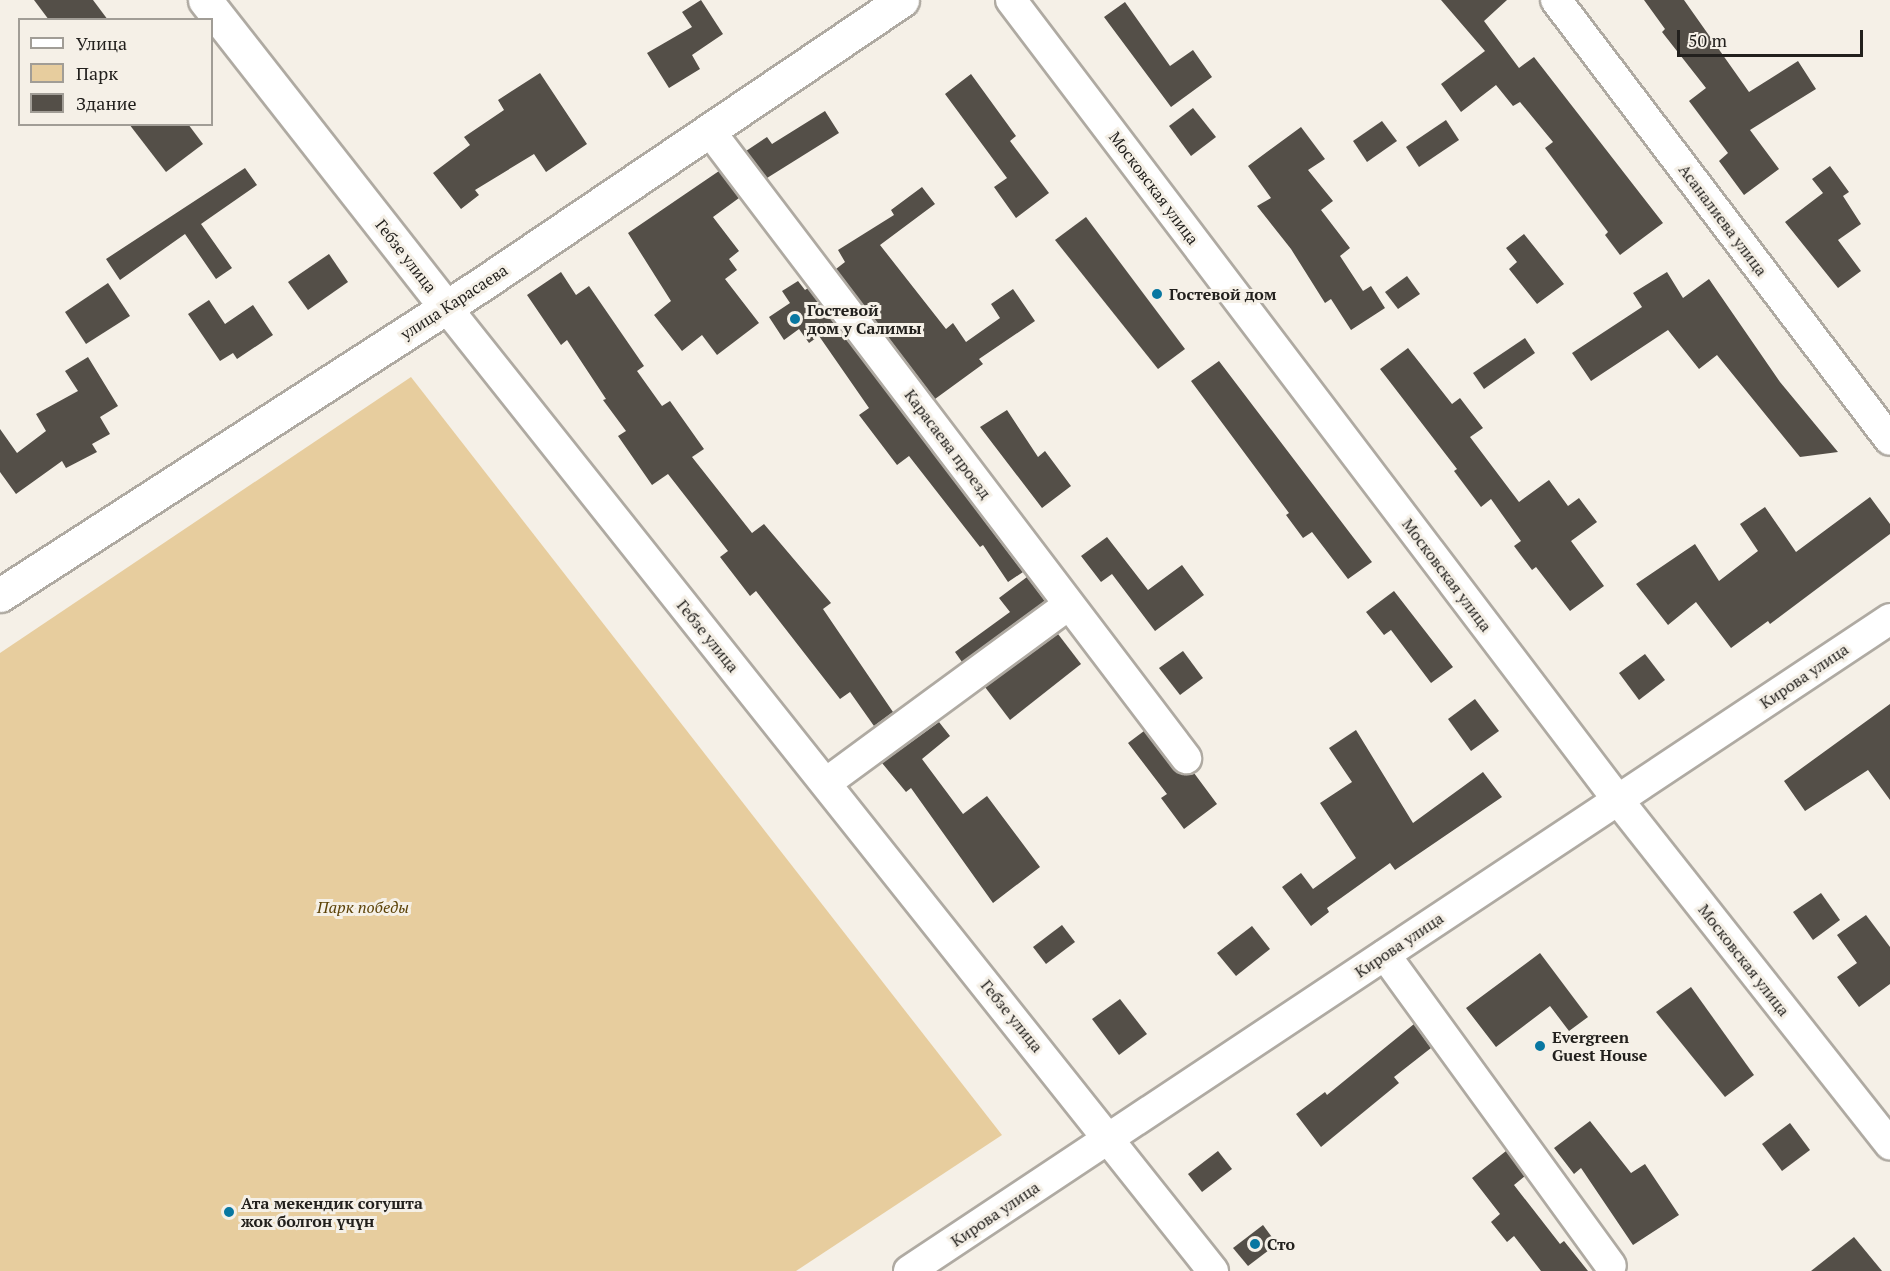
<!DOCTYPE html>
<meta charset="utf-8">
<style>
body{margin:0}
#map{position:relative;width:1890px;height:1271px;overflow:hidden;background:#f5f0e7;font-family:"PT Serif",serif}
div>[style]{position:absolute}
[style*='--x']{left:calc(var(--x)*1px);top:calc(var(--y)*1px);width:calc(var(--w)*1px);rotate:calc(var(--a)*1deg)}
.green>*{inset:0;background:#e7cd9e}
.building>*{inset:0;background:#544f48}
.roads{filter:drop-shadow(2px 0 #afaaa2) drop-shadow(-2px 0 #afaaa2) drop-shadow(0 2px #afaaa2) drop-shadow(0 -2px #afaaa2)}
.minor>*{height:30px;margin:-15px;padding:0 15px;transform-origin:15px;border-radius:15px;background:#fff}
.major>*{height:33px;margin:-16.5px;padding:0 16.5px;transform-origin:16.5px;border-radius:16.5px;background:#fff}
.dots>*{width:16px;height:16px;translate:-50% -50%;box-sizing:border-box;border:3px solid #f5f0e7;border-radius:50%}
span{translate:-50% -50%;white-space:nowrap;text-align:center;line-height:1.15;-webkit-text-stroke:6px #f5f0e7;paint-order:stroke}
.street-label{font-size:16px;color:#22201d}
.poi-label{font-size:16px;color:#22201d;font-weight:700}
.left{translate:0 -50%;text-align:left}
.park-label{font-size:16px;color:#5c4207;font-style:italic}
.legend{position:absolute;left:18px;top:18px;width:195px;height:108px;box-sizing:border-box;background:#f5f0e7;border:2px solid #a19d96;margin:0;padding:8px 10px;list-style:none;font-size:18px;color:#22201d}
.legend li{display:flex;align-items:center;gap:12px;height:30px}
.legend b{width:30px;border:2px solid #a19d96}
.scale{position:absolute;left:1677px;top:30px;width:186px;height:27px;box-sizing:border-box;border:3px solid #22201d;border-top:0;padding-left:8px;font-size:18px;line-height:21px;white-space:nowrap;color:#22201d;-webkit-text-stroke:4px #f5f0e7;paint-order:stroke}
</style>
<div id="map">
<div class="green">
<div style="clip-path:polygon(411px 377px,1002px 1135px,796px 1271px,0 1271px,0 653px)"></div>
</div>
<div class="building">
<div style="clip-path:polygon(34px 0,93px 0,108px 20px,49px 20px)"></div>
<div style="clip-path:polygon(701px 0,723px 34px,692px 55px,700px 69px,669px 88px,647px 53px,692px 27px,682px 12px)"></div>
<div style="clip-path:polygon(1441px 0,1507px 0,1484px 21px,1519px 68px,1534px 57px,1663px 223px,1620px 255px,1605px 235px,1608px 232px,1545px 148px,1553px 142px,1520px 102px,1513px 106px,1496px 85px,1461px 112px,1441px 84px,1485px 51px)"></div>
<div style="clip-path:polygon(1644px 0,1684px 0,1749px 92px,1798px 61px,1816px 89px,1750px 130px,1779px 169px,1744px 195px,1719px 161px,1728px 153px,1689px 101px,1706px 88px,1662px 32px,1665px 29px)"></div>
<div style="clip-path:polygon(1125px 2px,1170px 66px,1193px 50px,1212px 77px,1171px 107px,1104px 17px)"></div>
<div style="clip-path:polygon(540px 73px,587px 144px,546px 172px,534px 154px,475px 190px,479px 195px,461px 209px,433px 173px,470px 145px,464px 137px,504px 110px,498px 100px)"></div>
<div style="clip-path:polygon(971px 74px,1016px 136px,1010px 141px,1049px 193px,1016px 218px,994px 187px,1007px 178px,945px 94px)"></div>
<div style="clip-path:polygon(1193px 108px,1216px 137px,1191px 156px,1169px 126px)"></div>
<div style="clip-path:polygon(825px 111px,839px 133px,767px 178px,746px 151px,767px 137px,772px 144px)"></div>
<div style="clip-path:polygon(1446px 120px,1459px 140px,1419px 167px,1406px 147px)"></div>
<div style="clip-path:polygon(1382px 121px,1397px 141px,1367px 162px,1353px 141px)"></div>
<div style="clip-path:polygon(129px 124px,188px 124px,203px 144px,166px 172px)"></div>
<div style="clip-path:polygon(1301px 127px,1325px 159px,1308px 170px,1333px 201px,1321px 210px,1350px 248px,1340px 256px,1363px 291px,1371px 286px,1385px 308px,1351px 330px,1331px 299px,1325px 303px,1291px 249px,1257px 206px,1271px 198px,1248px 166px)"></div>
<div style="clip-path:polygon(1830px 166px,1849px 192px,1843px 196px,1861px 224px,1838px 240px,1861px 271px,1838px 288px,1785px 222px,1823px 193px,1812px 179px)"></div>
<div style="clip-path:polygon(245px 168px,257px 185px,201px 224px,232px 268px,216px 279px,185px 234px,120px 280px,106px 259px)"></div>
<div style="clip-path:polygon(719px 171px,739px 198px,713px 217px,739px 251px,729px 259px,737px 270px,725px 279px,759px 323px,717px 355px,702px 335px,682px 351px,654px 315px,671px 301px,628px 233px)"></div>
<div style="clip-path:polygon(922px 187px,935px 204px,880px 245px,946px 329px,953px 323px,966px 342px,1000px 318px,991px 304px,1013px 289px,1035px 321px,979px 359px,983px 364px,935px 399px,836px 269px,845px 262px,838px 250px,894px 215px,891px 210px)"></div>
<div style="clip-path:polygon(1086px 217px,1185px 349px,1158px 369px,1055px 240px)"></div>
<div style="clip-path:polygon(1524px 234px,1564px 284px,1537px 304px,1509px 269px,1517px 262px,1506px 248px)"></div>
<div style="clip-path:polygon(329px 254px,348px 282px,308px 310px,288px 282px)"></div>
<div style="clip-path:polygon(561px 272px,576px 295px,589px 286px,644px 366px,637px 371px,662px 406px,670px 401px,704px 449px,692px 457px,752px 533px,764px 524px,831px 603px,823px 609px,893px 712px,874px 726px,850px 692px,840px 699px,756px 591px,750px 596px,720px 557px,728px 551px,668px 474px,652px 485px,618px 436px,626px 431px,603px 400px,606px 399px,567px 340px,561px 345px,527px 295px)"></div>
<div style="clip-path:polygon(1667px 272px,1683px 298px,1709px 279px,1780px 382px,1838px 452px,1800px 457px,1717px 355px,1699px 369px,1668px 330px,1591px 381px,1572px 353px,1642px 307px,1633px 293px)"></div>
<div style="clip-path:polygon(1407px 276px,1420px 294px,1398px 309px,1385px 292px)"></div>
<div style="clip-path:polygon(798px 281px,805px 290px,808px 288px,1023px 572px,1008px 582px,983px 545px,980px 547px,909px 456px,897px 465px,859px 415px,869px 408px,819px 336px,809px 343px,799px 329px,784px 340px,769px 317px,790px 303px,782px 291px)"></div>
<div style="clip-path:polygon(108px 283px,130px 316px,86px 344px,65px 312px)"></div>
<div style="clip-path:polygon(209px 300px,225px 324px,253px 305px,273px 335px,237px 359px,233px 353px,220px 361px,188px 314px)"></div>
<div style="clip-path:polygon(1525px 338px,1535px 353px,1484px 389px,1473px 373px)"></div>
<div style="clip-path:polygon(1408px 348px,1452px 404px,1460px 398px,1483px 428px,1470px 437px,1519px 502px,1549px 480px,1568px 506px,1579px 498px,1597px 522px,1571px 541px,1604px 586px,1570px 611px,1536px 567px,1532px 570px,1514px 546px,1521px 541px,1491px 499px,1481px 507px,1454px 471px,1457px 469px,1380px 369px)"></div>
<div style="clip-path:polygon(88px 357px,118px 406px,100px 417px,110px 434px,92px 444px,97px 452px,66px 468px,62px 461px,16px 494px,0 472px,0 429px,17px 453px,46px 431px,36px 414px,78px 391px,65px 371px)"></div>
<div style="clip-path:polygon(1219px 361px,1372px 562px,1348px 579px,1312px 532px,1303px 538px,1286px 515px,1289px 513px,1191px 381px)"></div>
<div style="clip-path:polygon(1007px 410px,1038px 457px,1045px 451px,1071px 486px,1042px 508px,980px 427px)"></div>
<div style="clip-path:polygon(1870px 497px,1890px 524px,1890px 534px,1770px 624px,1768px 621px,1731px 648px,1696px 602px,1668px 625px,1636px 584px,1695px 544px,1719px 581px,1758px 551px,1740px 524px,1765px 507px,1796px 552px)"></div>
<div style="clip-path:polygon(1107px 537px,1148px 590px,1182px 565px,1204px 595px,1155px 631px,1112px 574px,1101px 582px,1081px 556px)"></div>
<div style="clip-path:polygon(1027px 577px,1045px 601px,962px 662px,955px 652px,1010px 612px,999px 598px)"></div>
<div style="clip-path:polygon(1394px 591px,1453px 667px,1431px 683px,1391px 630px,1384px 635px,1366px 612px)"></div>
<div style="clip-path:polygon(1058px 634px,1081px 664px,1010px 720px,985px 687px)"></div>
<div style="clip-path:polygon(1183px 651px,1203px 678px,1180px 695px,1159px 668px)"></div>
<div style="clip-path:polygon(1645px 654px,1665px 680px,1639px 700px,1619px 673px)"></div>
<div style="clip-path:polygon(1475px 699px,1499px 731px,1471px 751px,1448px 719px)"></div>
<div style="clip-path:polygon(1890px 704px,1890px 800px,1868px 770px,1805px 811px,1784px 781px)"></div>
<div style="clip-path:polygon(939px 722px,950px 736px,922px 759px,963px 814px,987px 796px,1040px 867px,993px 903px,911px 788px,906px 792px,882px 763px)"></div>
<div style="clip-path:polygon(1356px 730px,1413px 823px,1483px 772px,1502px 797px,1395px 870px,1390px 863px,1327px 908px,1329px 912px,1311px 926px,1282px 887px,1301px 873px,1313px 889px,1356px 858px,1320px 803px,1352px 782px,1329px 748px)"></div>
<div style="clip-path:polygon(1144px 731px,1173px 769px,1180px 774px,1194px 773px,1217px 804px,1184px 829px,1161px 798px,1167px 794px,1128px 743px)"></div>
<div style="clip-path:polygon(1821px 893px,1840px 920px,1813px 940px,1793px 912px)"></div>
<div style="clip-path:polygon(1866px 915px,1890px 947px,1890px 984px,1859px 1007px,1837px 977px,1857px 963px,1837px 935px)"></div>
<div style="clip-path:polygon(1062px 925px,1075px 942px,1046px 964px,1033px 947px)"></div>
<div style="clip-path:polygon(1252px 926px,1270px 949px,1236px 976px,1217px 953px)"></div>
<div style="clip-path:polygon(1540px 953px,1588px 1017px,1569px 1031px,1550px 1006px,1496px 1047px,1466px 1008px)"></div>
<div style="clip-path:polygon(1691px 987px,1754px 1075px,1725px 1097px,1656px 1012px)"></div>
<div style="clip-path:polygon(1120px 999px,1147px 1034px,1119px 1055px,1092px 1019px)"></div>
<div style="clip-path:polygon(1414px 1024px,1431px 1048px,1394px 1077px,1399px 1083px,1321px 1147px,1296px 1114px,1325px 1092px,1327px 1095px)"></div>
<div style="clip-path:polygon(1590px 1121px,1631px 1173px,1645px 1164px,1679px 1215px,1633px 1245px,1581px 1168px,1574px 1174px,1554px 1148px)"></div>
<div style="clip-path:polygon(1790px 1123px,1810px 1150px,1782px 1171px,1762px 1144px)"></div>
<div style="clip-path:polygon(1218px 1151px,1232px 1169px,1202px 1192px,1188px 1174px)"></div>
<div style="clip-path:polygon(1506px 1151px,1525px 1176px,1514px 1185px,1560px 1244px,1564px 1241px,1588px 1271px,1541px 1271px,1514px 1236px,1507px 1242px,1491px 1222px,1500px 1214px,1472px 1178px)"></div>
<div style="clip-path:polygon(1263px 1225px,1277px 1244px,1248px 1266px,1233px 1248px)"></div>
<div style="clip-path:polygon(1854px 1237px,1882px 1271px,1811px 1271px)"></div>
</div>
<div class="roads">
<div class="minor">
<div style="--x:1011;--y:0;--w:1004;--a:52.81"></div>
<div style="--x:1618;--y:800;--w:439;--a:51.7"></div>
<div style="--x:1556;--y:0;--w:552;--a:52.8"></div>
<div style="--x:709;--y:130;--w:789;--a:52.78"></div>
<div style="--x:446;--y:307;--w:1232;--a:51.49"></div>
<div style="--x:826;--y:783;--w:299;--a:-36.3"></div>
<div style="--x:1385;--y:955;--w:384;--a:54"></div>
<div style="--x:909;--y:1271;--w:1178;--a:-33.61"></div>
</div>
<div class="major">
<div style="--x:205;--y:0;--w:390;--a:51.9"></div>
<div style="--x:0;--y:595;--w:574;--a:-32.83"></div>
<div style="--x:482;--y:284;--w:507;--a:-34.07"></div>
</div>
</div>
<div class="dots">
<div style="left:1157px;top:294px;background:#0877a1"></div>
<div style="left:795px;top:319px;background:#0877a1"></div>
<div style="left:1540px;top:1046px;background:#0877a1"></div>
<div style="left:229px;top:1212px;background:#0877a1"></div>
<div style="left:1255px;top:1244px;background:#0877a1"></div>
</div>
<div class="street-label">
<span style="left:1154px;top:188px;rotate:53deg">Московская улица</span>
<span style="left:1723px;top:220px;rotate:53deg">Асаналиева улица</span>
<span style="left:406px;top:256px;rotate:52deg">Гебзе улица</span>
<span style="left:454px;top:302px;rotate:-33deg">улица Карасаева</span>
<span style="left:948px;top:444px;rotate:53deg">Карасаева проезд</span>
<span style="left:1447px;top:575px;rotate:53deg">Московская улица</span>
<span style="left:708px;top:636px;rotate:51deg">Гебзе улица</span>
<span style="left:1804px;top:676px;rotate:-34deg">Кирова улица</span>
<span style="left:1399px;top:945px;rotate:-34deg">Кирова улица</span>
<span style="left:1744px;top:960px;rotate:52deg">Московская улица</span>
<span style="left:1012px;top:1016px;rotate:51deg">Гебзе улица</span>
<span style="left:995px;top:1214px;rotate:-34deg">Кирова улица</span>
</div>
<div class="poi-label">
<span class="left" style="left:1169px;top:294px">Гостевой дом</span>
<span class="left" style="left:807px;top:319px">Гостевой<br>дом у Салимы</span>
<span class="left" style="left:1552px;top:1046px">Evergreen<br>Guest House</span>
<span class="left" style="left:241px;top:1212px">Ата мекендик согушта<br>жок болгон үчүн</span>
<span class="left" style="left:1267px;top:1244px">Сто</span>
</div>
<div class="park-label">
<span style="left:363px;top:907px">Парк победы</span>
</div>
<ul class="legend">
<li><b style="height:8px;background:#fff"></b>Улица</li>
<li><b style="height:16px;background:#e7cd9e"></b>Парк</li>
<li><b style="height:16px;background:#544f48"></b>Здание</li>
</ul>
<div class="scale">50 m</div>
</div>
